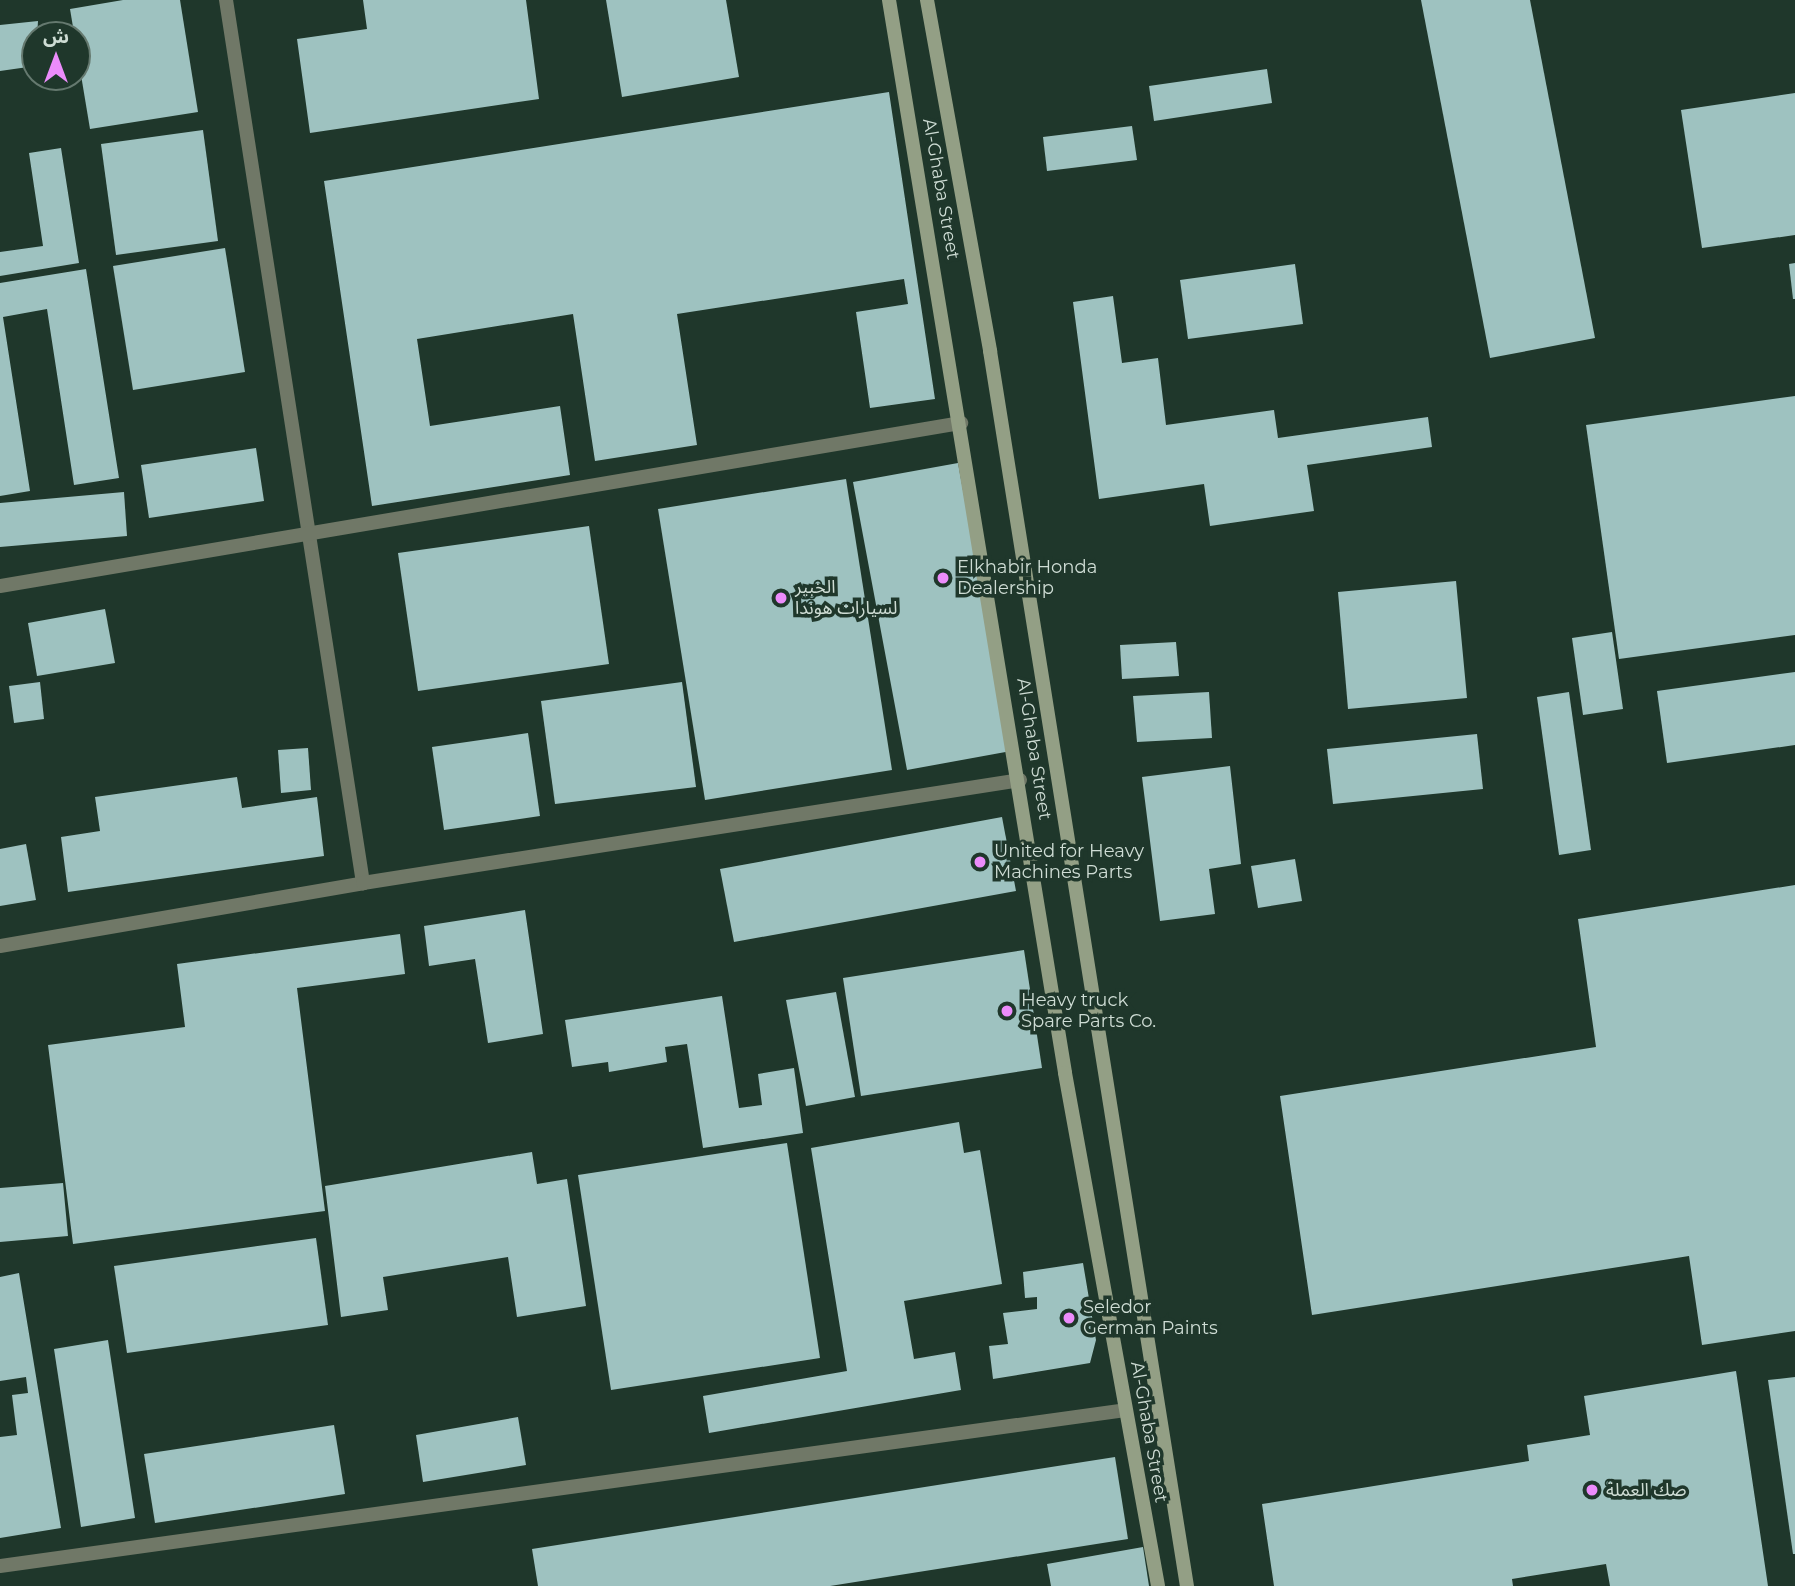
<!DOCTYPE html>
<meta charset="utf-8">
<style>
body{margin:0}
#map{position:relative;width:1795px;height:1586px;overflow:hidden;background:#1f372b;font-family:Montserrat,"Noto Sans Arabic",sans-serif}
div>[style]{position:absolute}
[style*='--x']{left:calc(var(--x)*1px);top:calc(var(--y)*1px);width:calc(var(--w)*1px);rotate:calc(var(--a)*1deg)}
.building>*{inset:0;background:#9ec2c0}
.lane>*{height:14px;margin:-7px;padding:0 7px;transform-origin:7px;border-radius:7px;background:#707867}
.secondary>*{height:14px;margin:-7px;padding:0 7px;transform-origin:7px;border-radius:7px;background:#939f85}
.dots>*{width:19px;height:19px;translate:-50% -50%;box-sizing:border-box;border:4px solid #1f372b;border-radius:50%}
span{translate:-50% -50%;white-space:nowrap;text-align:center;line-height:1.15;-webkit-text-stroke:7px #1f372b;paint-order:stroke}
.street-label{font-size:18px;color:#cedcd4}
.poi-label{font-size:18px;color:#cedcd4}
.left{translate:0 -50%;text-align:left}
.north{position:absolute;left:21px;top:21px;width:70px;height:70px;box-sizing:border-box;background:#1f372b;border:2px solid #65796f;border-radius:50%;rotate:0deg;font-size:19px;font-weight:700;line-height:28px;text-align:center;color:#cedcd4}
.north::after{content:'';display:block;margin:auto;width:24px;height:32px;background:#ec8cfb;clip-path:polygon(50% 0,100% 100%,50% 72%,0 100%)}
</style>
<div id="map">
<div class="building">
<div style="clip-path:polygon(123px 0,180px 0,198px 112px,90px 129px,70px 9px)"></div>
<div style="clip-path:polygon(363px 0,526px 0,539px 99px,310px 133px,297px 39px,367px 29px)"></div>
<div style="clip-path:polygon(606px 0,726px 0,739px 77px,622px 97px)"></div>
<div style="clip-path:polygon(1421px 0,1530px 0,1595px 338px,1490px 358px)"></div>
<div style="clip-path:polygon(38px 21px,35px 66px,0 71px,0 25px)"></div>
<div style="clip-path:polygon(1267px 69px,1272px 103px,1154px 121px,1149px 86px)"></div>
<div style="clip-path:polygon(889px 92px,935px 399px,870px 408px,856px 312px,908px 304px,904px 279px,677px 314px,697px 445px,595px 461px,573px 314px,417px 339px,430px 426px,560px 406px,570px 475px,372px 506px,324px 181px)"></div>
<div style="clip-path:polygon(1795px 93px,1795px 235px,1702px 248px,1681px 110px)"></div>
<div style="clip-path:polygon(1132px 126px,1137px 160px,1047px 171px,1043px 137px)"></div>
<div style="clip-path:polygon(203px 130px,218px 241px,116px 255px,101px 144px)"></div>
<div style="clip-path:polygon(61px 148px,79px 263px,0 276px,0 252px,43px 246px,29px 153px)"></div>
<div style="clip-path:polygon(225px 248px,245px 372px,133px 390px,113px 266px)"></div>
<div style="clip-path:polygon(1795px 263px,1795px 299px,1793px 299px,1789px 264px)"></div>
<div style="clip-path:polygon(1295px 264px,1303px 324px,1188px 339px,1180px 280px)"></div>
<div style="clip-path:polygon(86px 269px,119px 478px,74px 485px,47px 309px,3px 317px,30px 491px,0 496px,0 283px)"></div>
<div style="clip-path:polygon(1113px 296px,1122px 363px,1158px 358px,1166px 425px,1274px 410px,1278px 438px,1428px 417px,1432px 447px,1307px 465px,1314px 511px,1210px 526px,1204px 484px,1099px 499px,1073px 302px)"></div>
<div style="clip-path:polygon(1795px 396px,1795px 635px,1619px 659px,1586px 425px)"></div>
<div style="clip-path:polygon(256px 448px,264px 501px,149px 518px,141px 465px)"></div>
<div style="clip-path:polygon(958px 463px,1011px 751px,907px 770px,853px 482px)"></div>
<div style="clip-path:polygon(846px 479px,892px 770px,705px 800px,658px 509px)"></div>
<div style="clip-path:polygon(124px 492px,127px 536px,0 547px,0 503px)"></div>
<div style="clip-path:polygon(589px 526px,609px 664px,418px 691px,398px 553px)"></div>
<div style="clip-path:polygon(1456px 581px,1467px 698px,1348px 709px,1338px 592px)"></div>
<div style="clip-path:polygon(105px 609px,115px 663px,37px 676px,28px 623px)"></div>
<div style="clip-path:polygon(1612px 632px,1623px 709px,1583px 715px,1572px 638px)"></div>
<div style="clip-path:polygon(1176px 642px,1179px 676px,1122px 679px,1120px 645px)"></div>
<div style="clip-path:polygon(1795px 672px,1795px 745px,1667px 763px,1657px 691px)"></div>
<div style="clip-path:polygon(40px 682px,44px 719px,14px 723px,9px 686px)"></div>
<div style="clip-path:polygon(682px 682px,696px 787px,555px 804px,541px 701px)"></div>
<div style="clip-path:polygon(1209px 692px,1212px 738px,1137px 742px,1133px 696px)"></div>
<div style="clip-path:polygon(1569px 692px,1591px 850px,1559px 855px,1537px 697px)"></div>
<div style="clip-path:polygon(528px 733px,540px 816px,444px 830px,432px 747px)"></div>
<div style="clip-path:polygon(1477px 734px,1483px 789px,1333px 804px,1327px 749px)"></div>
<div style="clip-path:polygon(308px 748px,311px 790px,281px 793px,278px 750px)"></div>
<div style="clip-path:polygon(1230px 766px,1241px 864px,1209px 869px,1215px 914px,1160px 921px,1142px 777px)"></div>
<div style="clip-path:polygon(237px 777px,242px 808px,317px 797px,324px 856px,68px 892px,61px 837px,100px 831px,95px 797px)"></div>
<div style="clip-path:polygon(1002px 817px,1016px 891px,734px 942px,720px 869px)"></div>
<div style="clip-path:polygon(26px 844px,36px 900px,0 906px,0 849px)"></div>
<div style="clip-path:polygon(1295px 859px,1302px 901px,1258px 908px,1251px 866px)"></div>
<div style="clip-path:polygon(1795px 885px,1795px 1331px,1702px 1345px,1689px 1256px,1312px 1315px,1280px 1096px,1596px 1047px,1578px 919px)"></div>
<div style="clip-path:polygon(525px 910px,543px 1034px,488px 1043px,475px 959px,429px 966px,424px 926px)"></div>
<div style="clip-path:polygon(400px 934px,405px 974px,297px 988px,325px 1211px,73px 1244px,48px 1045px,185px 1027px,177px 964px)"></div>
<div style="clip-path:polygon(1024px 950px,1042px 1068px,861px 1096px,843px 978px)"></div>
<div style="clip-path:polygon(836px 992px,855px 1097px,806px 1106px,786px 1000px)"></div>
<div style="clip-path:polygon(722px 996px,739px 1108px,762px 1105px,758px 1074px,794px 1068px,803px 1133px,703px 1148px,687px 1044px,665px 1047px,667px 1062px,609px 1072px,608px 1062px,572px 1067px,565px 1020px)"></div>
<div style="clip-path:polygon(959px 1122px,964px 1153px,980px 1150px,1002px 1284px,904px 1301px,914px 1359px,955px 1352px,961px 1390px,709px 1433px,703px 1396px,847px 1371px,811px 1148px)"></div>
<div style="clip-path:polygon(787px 1143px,820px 1358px,611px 1390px,578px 1175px)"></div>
<div style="clip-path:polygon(532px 1152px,537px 1184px,567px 1179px,586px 1306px,517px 1317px,508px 1257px,383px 1277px,388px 1310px,341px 1317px,325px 1186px)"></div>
<div style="clip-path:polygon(63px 1183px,68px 1236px,0 1242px,0 1188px)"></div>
<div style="clip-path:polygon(316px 1238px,328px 1325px,127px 1353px,114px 1266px)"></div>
<div style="clip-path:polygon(1083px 1263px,1096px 1340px,1090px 1363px,993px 1379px,989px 1346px,1008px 1344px,1003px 1313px,1037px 1309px,1037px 1297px,1025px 1298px,1023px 1272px)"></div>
<div style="clip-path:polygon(19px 1273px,61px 1528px,0 1538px,0 1437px,17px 1435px,12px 1395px,28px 1393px,26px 1377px,0 1381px,0 1277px)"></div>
<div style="clip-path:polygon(108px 1340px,135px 1518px,81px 1527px,54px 1349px)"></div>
<div style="clip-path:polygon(1736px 1371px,1768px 1586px,1610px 1586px,1606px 1564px,1512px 1579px,1513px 1586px,1274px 1586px,1262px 1504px,1529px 1461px,1527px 1445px,1590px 1435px,1584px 1396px)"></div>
<div style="clip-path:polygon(1795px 1377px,1795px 1554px,1793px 1554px,1768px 1380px)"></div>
<div style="clip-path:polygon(518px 1417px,526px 1465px,423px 1482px,416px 1435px)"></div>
<div style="clip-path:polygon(334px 1425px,345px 1494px,155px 1523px,144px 1454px)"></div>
<div style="clip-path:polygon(1115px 1457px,1128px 1539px,830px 1586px,538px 1586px,532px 1549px)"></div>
<div style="clip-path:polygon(1143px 1547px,1149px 1586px,1051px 1586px,1047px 1564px)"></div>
</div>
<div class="lane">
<div style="--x:226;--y:0;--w:894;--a:81.18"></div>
<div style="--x:0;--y:586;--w:975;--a:-9.63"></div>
<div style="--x:0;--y:946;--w:368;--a:-9.8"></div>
<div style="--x:363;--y:883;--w:665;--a:-8.91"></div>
<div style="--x:0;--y:1566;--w:1136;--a:-7.89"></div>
</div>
<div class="secondary">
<div style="--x:889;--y:0;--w:1087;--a:80.68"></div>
<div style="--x:1065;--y:1073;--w:521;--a:79.72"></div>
<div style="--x:927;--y:0;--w:357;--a:79.8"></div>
<div style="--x:990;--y:351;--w:1251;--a:80.94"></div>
</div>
<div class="dots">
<div style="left:943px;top:578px;background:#ec8cfb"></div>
<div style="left:781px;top:598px;background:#ec8cfb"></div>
<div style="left:980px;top:862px;background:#ec8cfb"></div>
<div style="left:1007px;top:1011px;background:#ec8cfb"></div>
<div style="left:1069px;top:1318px;background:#ec8cfb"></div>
<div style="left:1592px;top:1490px;background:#ec8cfb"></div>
</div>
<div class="street-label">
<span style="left:941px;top:189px;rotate:80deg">Al-Ghaba Street</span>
<span style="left:1034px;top:749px;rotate:81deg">Al-Ghaba Street</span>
<span style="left:1149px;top:1432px;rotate:80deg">Al-Ghaba Street</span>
</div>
<div class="poi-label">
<span class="left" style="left:957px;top:578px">Elkhabir Honda<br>Dealership</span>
<span class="left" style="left:795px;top:598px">الخبير<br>لسيارات هوندا</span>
<span class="left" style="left:994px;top:862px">United for Heavy<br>Machines Parts</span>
<span class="left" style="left:1021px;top:1011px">Heavy truck<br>Spare Parts Co.</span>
<span class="left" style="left:1083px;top:1318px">Seledor<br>German Paints</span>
<span class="left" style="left:1606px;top:1490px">صك العملة</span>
</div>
<div class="north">ش</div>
</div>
